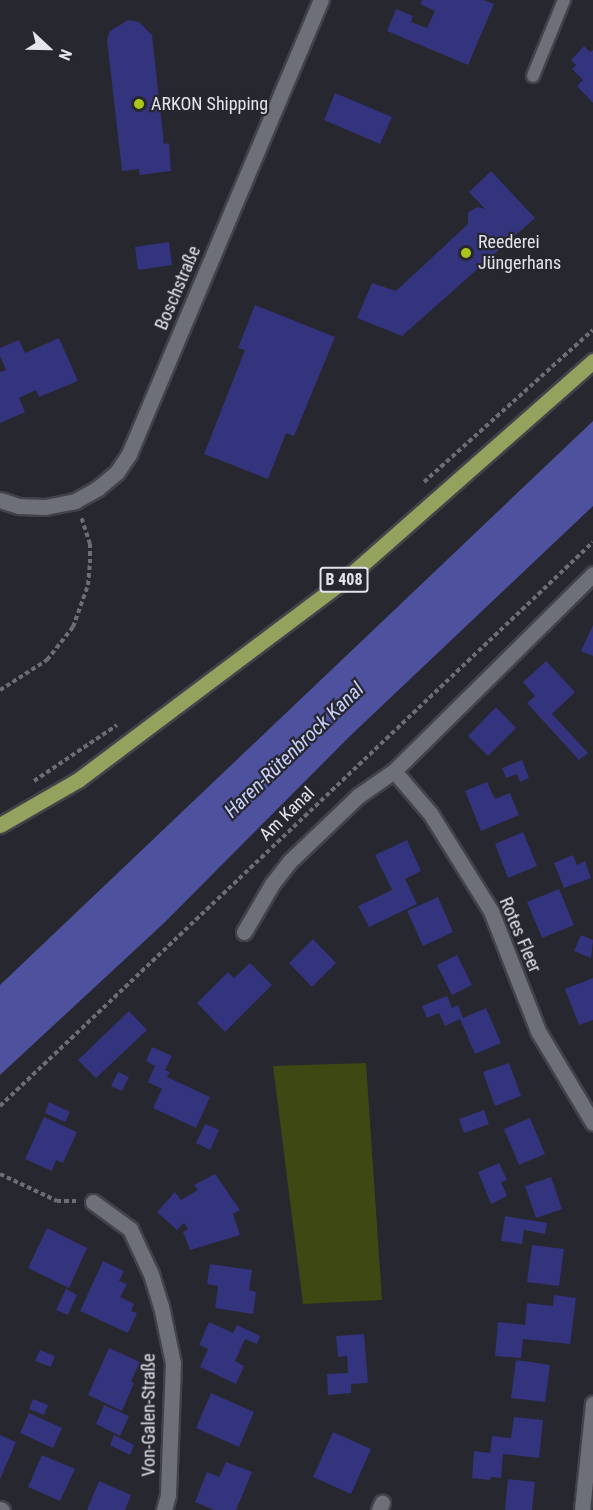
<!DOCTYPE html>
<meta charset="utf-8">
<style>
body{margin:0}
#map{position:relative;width:593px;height:1510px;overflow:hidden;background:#26272f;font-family:"Roboto Condensed",sans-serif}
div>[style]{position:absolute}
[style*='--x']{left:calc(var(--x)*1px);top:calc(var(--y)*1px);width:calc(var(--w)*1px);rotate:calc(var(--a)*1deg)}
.green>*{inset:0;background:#3e4812}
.water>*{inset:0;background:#4e519e}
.building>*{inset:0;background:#34337d}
.path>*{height:4px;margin-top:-2px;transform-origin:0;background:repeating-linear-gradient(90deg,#6d6e75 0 4.5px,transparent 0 7.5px)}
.roads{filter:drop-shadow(2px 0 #42434a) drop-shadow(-2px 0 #42434a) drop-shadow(0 2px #42434a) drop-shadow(0 -2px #42434a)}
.service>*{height:12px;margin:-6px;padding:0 6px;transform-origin:6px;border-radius:6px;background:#6d6f79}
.minor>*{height:15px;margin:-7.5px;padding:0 7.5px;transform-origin:7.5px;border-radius:7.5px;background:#6d6f79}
.primary>*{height:15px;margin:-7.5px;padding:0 7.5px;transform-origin:7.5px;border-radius:7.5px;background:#93a35e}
.dots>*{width:16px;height:16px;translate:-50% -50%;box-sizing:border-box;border:3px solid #26272f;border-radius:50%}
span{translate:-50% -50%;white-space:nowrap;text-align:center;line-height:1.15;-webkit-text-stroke:4.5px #26272f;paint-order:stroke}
.shield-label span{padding:2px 4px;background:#26272f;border:2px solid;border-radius:4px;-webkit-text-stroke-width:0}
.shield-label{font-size:16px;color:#e4e5eb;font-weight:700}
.poi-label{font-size:18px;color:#e4e5eb}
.left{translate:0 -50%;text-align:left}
.street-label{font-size:18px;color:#e4e5eb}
.water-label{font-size:20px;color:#cad0fc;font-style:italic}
.north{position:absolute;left:18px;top:18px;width:60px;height:60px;-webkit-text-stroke:4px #26272f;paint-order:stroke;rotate:112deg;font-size:16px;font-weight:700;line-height:24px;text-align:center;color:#e4e5eb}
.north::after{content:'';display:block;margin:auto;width:21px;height:27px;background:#e4e5eb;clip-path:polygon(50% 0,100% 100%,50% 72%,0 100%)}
</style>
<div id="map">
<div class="green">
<div style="clip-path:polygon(366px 1063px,382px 1300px,303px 1304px,273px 1066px)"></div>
</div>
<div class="water">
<div style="clip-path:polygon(593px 421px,593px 506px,349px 737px,164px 923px,0 1075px,0 985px)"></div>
</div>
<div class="building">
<div style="clip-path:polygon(422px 0,484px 0,494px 4px,468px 65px,387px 31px,396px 9px,413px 16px,411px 22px,427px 28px,435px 11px,420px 4px)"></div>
<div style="clip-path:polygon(128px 20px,139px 22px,152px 35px,164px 144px,169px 143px,171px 171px,140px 175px,139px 169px,122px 171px,107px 40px,110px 31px)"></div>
<div style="clip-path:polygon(584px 46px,590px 52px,593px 50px,593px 103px,577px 86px,583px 80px,572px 69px,576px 65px,571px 60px)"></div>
<div style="clip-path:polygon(335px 93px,392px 117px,380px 144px,324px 120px)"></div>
<div style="clip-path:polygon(491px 171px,535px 218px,402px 336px,357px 318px,372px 283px,396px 291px,468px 224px,468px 212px,478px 207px,485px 209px,469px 192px)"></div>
<div style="clip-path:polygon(169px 242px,172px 265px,138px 270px,135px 247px)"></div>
<div style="clip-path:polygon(255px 305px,335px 337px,294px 436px,286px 433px,268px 479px,204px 454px,245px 350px,238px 348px)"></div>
<div style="clip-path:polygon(59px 338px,78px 381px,39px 397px,36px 390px,19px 398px,25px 412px,0 423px,0 372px,6px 370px,0 356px,0 348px,19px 340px,25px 353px)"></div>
<div style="clip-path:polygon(593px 625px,593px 656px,581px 651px)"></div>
<div style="clip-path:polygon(546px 661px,575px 692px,552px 714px,588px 753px,579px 760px,527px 703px,535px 696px,523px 682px)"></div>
<div style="clip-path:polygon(496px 707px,516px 728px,488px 756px,468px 736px)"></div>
<div style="clip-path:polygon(522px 760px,529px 778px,520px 782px,517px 774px,506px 778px,502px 768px)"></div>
<div style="clip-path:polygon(487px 782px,495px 799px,510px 793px,519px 815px,481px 831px,465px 791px)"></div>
<div style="clip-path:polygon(523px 832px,537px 866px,508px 878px,495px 844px)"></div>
<div style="clip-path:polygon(407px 840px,421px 871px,405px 879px,417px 904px,369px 927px,358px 906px,392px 890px,375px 855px)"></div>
<div style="clip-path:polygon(573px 855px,577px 865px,585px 861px,591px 878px,564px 888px,554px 863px)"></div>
<div style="clip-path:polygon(559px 889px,574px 925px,542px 938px,527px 902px)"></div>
<div style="clip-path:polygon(438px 897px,453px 932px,423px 946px,407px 911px)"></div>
<div style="clip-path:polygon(581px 935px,593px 940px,591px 958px,574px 951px)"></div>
<div style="clip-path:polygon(313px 939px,336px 963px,312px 987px,289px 963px)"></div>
<div style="clip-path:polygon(457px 955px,472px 985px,452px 995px,437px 965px)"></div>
<div style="clip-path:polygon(250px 963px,272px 985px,225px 1032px,197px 1003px,228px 972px,234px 978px)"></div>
<div style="clip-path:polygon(593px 978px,593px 1020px,579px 1025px,565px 989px)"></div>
<div style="clip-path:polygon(447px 996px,452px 1008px,458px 1005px,463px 1018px,486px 1008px,501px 1043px,475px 1054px,460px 1019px,445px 1026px,439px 1013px,427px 1018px,422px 1006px)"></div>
<div style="clip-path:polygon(129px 1011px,147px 1030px,96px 1078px,78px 1060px)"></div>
<div style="clip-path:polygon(152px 1047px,172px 1056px,165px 1070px,170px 1072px,167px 1077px,210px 1097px,196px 1128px,153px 1108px,162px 1089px,148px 1082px,155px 1066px,146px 1061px)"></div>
<div style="clip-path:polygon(509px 1063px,521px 1096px,495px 1106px,483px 1072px)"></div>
<div style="clip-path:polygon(118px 1072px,129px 1077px,122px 1091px,111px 1086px)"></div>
<div style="clip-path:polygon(49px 1102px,70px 1112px,65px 1122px,45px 1113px)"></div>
<div style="clip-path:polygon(484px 1110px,489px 1124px,464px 1133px,459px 1119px)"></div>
<div style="clip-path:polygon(44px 1117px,77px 1132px,63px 1163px,56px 1160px,52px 1171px,25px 1159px)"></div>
<div style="clip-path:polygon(530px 1118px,545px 1154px,519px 1165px,504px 1129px)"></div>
<div style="clip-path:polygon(205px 1124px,219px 1130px,210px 1150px,196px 1143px)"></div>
<div style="clip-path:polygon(499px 1163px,507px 1180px,501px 1182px,507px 1196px,491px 1204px,478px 1172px)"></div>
<div style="clip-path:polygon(215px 1174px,240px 1210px,233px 1214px,240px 1235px,190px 1250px,183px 1232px,188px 1229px,184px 1223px,177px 1230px,157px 1212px,175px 1192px,181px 1200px,198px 1190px,194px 1185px)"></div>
<div style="clip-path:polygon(551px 1177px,562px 1209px,536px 1218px,525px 1186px)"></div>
<div style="clip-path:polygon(505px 1216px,547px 1223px,545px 1234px,524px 1230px,522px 1244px,501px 1241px)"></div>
<div style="clip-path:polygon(47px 1228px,87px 1248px,69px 1288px,28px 1268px)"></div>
<div style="clip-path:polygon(532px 1245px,564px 1249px,559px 1286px,527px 1282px)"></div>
<div style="clip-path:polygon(103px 1261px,124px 1271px,119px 1281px,127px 1284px,120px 1297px,134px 1304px,131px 1311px,137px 1313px,128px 1333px,80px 1311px)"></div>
<div style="clip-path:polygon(210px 1264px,252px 1270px,249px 1290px,256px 1292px,253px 1314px,215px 1308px,218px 1286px,207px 1284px)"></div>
<div style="clip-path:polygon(66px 1289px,77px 1295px,68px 1315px,56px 1310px)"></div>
<div style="clip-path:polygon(554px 1295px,576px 1298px,570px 1344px,523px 1339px,521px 1358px,495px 1356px,498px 1322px,525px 1325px,527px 1303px,553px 1306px)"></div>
<div style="clip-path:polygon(209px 1322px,233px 1333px,237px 1325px,260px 1336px,257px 1344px,245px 1339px,235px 1361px,244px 1366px,236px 1384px,200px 1367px,208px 1349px,199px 1345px)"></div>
<div style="clip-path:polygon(364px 1334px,368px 1383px,351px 1384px,351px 1393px,328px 1395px,327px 1374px,348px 1373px,347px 1356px,338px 1357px,336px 1336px)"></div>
<div style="clip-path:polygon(109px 1348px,140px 1362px,131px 1381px,134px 1383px,122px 1411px,88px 1395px)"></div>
<div style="clip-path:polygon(40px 1350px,55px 1356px,51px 1367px,35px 1361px)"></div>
<div style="clip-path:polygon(516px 1360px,550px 1365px,545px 1402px,511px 1398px)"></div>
<div style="clip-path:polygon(211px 1393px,254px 1412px,239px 1447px,196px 1428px)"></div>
<div style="clip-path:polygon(33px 1399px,48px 1405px,44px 1415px,29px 1409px)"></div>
<div style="clip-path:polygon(104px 1405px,129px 1416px,120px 1436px,96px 1424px)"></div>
<div style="clip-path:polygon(29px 1413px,62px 1428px,53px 1448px,20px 1433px)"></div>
<div style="clip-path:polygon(514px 1417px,543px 1420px,539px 1458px,503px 1454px,501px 1478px,491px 1477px,490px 1480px,472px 1478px,474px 1451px,490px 1453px,492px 1436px,511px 1438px)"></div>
<div style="clip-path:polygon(333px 1432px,371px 1449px,351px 1494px,313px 1477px)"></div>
<div style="clip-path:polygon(0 1435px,16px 1442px,0 1479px)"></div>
<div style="clip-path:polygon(114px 1435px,134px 1445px,130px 1455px,110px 1445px)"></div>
<div style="clip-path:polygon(42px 1455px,75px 1469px,60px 1501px,28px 1487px)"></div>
<div style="clip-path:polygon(226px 1462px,252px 1472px,236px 1510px,214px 1510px,195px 1502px,207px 1472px,219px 1477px)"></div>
<div style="clip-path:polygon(508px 1479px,535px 1482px,532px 1510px,505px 1510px)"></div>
<div style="clip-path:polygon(99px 1481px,131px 1495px,125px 1510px,87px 1510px)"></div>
</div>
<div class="path">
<div style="--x:424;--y:482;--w:227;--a:-42"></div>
<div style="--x:0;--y:690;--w:56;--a:-32.6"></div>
<div style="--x:47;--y:660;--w:42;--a:-51.8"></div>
<div style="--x:73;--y:627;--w:45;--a:-70.3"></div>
<div style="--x:88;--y:585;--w:22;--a:-85"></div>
<div style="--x:90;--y:563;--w:19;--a:-90"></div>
<div style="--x:90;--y:544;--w:29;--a:-108"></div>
<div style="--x:34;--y:781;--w:100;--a:-34"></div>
<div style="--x:0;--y:1106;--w:818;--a:-43.56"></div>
<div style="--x:0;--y:1174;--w:63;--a:25.3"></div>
<div style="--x:57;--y:1201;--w:20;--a:0"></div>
</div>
<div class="roads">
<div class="service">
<div style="--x:533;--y:76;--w:82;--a:-67.8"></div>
</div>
<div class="minor">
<div style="--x:0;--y:500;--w:20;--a:18"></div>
<div style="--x:19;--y:506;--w:26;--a:2"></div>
<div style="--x:45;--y:507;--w:31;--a:-11"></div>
<div style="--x:75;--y:501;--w:26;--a:-29"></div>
<div style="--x:98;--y:488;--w:25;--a:-40"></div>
<div style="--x:117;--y:472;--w:22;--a:-56"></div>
<div style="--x:129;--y:454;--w:493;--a:-67.1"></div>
<div style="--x:394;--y:771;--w:55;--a:49.4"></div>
<div style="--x:430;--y:813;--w:115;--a:58.1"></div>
<div style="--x:491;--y:911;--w:129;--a:68.6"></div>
<div style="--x:538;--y:1031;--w:107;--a:59.1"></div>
<div style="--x:244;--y:932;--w:56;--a:-59.7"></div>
<div style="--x:272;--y:884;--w:29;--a:-52"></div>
<div style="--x:290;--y:861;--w:94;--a:-43.7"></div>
<div style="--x:358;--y:796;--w:44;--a:-34.8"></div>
<div style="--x:394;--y:771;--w:280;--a:-44.7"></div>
<div style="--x:93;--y:1202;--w:46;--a:36.1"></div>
<div style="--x:130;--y:1229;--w:50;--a:65"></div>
<div style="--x:151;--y:1274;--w:34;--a:73"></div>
<div style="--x:161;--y:1306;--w:58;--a:78.1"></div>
<div style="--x:173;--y:1363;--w:132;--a:92.2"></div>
<div style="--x:168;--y:1495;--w:16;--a:105"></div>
<div style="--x:0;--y:1509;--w:2;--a:27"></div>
<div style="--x:379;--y:1510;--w:8;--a:-67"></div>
<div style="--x:582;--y:1510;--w:107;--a:-84.1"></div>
</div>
<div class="primary">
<div style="--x:0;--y:825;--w:90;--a:-30"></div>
<div style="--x:78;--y:780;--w:338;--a:-36.9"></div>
<div style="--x:348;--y:577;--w:327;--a:-41.4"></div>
</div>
</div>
<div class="dots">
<div style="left:139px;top:104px;background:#aac717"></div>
<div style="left:466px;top:253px;background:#aac717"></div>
</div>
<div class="shield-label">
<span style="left:344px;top:580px">B 408</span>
</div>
<div class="poi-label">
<span class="left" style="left:151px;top:104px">ARKON Shipping</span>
<span class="left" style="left:478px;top:253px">Reederei<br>Jüngerhans</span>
</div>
<div class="street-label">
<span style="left:178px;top:288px;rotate:-67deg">Boschstraße</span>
<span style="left:287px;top:814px;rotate:-44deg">Am Kanal</span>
<span style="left:520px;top:935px;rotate:67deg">Rotes Fleer</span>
<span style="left:149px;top:1415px;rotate:-90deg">Von-Galen-Straße</span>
</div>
<div class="water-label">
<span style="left:294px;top:750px;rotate:-44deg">Haren-Rütenbrock Kanal</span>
</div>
<div class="north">N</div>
</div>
